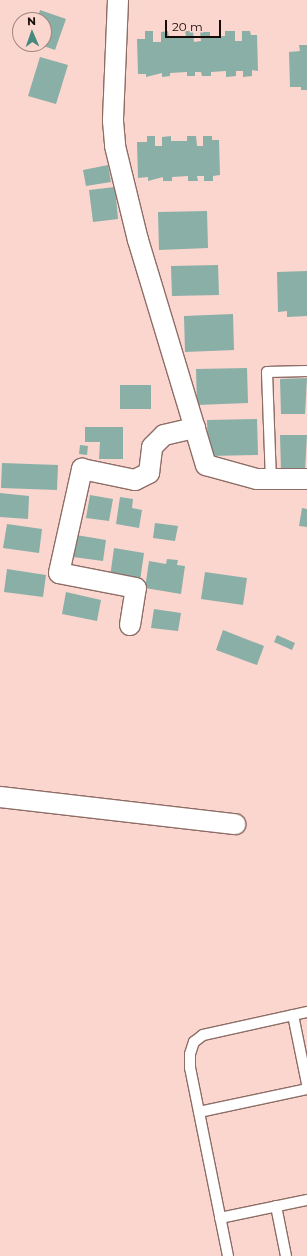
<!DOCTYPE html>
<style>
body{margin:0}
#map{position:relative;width:307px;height:1256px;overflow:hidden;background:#fbd6cf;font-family:Montserrat,sans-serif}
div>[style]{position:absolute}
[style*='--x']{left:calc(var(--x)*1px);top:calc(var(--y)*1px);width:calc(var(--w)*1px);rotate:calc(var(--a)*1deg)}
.building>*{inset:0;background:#89afa7}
.roads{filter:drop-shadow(1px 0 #8d6d66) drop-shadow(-1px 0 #8d6d66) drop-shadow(0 1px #8d6d66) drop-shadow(0 -1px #8d6d66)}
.lane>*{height:10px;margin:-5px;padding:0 5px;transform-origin:5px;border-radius:5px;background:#fff}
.street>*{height:20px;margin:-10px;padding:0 10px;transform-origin:10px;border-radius:10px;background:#fff}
span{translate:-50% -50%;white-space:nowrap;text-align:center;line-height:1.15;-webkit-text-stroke:3px #fbd6cf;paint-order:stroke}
.north{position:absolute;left:12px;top:12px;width:40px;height:40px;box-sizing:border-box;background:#fbd6cf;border:1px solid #a08580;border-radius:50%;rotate:358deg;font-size:11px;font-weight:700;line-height:16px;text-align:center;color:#170b09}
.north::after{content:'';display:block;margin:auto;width:14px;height:18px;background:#468a7e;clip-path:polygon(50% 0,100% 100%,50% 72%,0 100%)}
.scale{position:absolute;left:165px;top:20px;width:56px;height:18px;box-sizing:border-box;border:2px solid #170b09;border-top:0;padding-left:5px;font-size:12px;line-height:14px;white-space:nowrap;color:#170b09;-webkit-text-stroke:3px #fbd6cf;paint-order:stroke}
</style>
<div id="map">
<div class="building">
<div style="clip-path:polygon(40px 10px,66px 19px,55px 50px,38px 44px,44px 44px,44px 20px,37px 20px)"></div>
<div style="clip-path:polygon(145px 31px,153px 31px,153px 42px,161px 42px,161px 32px,168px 31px,169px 38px,186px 37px,185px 31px,193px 31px,194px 42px,201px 41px,200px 32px,210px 32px,210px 37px,225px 36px,225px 31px,235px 31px,235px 41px,242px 41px,242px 31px,250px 31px,251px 35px,257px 35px,258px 71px,252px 70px,252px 76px,243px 77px,243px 71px,236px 71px,236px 76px,226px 77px,226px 71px,211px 72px,211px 76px,202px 76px,201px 72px,195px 72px,195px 76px,187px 76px,187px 72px,170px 73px,170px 76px,162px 77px,162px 73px,146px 77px,146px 74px,138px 74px,137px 39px,145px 39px)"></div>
<div style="clip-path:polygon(299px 45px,307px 45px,307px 90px,301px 90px,301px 87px,290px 87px,289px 52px,300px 51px)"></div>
<div style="clip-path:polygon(40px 57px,68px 65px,56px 104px,28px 96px)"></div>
<div style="clip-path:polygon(147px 136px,155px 136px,155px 146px,162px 146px,162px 137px,171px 136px,171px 141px,187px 141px,187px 136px,196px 136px,197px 146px,203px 146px,203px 136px,212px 136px,212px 140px,219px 140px,220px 175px,213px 176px,213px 181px,204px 181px,204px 176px,197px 176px,198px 181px,188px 181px,188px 176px,172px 177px,172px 181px,163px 181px,163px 177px,148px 181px,148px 177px,138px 178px,137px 142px,147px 142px)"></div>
<div style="clip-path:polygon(108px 165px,111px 182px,86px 186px,83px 170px)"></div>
<div style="clip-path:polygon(115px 187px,118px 219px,93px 222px,89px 190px)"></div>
<div style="clip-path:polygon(207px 211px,208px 248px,159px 250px,158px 212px)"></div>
<div style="clip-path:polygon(218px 265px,219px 295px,172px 296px,171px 266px)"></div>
<div style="clip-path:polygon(307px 271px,307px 316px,287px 317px,287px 311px,278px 312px,277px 272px)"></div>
<div style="clip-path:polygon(233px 314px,234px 350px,185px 352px,184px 316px)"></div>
<div style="clip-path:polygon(247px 368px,248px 403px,197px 405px,196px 369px)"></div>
<div style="clip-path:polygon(307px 378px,305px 414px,281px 414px,280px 379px)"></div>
<div style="clip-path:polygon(120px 385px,151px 385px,151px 409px,120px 409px)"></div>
<div style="clip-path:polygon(257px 419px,258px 455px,208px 456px,207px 420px)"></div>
<div style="clip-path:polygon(85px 427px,123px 427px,123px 459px,99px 459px,100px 442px,85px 442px)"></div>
<div style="clip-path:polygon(280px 435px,307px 435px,305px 470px,281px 471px)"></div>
<div style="clip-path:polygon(80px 445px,88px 446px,87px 455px,79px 454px)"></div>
<div style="clip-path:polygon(2px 463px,58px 465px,57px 490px,1px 488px)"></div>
<div style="clip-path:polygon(0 493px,29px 496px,28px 519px,0 517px)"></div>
<div style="clip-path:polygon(90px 495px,113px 499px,109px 521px,86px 518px)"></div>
<div style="clip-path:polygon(120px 497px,133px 499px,132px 508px,142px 510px,139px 528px,116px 524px)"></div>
<div style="clip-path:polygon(302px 508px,307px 509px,307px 527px,299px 526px)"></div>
<div style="clip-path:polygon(155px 523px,178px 526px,175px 541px,153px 538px)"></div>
<div style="clip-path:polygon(7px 524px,42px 529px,39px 553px,3px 548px)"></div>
<div style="clip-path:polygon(76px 535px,106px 540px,103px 561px,73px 557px)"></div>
<div style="clip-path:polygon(114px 548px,144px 553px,140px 581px,110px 577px)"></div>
<div style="clip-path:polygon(167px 559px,178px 560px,177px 565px,185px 566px,181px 594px,145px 588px,149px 561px,166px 564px)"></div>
<div style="clip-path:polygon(7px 569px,46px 575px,43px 597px,4px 592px)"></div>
<div style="clip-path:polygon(205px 572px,247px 578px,243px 605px,201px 599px)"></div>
<div style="clip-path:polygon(66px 592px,101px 600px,97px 621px,62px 614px)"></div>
<div style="clip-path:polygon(154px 609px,181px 613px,178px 631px,151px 628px)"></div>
<div style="clip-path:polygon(223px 630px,264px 646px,257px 665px,216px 650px)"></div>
<div style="clip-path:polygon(277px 635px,295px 643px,292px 650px,274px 642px)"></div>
</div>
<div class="roads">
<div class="lane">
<div style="--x:271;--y:481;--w:109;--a:-92.1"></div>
<div style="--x:267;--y:372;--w:40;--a:-1.4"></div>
<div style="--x:293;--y:1015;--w:70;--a:78.5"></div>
<div style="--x:199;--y:1112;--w:110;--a:-12"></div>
<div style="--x:276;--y:1206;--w:51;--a:78.7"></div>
<div style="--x:220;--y:1218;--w:89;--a:-11.7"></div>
<div style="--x:228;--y:1256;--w:192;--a:-101.4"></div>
<div style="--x:190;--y:1068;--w:14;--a:-90"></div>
<div style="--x:190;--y:1054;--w:13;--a:-72"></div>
<div style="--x:194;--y:1042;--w:11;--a:-38"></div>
<div style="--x:203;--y:1035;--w:107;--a:-12.5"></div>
</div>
<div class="street">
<div style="--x:118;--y:0;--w:121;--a:92.4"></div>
<div style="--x:113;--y:121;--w:25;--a:85"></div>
<div style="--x:115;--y:146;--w:97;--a:76.3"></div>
<div style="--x:138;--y:240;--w:235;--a:73.2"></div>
<div style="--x:206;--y:465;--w:53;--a:15.4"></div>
<div style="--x:257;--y:479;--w:50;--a:0"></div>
<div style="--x:130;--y:625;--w:37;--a:-81"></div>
<div style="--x:136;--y:588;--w:78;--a:-169"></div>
<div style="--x:59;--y:573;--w:107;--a:-77.5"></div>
<div style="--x:82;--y:469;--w:54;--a:11.7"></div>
<div style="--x:135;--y:480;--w:16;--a:-27"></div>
<div style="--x:149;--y:473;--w:26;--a:-83"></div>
<div style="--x:152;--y:447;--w:17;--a:-45"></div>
<div style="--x:164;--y:435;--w:32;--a:-13"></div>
<div style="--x:0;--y:797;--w:237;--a:6.6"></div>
</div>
</div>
<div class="north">N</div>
<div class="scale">20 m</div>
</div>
